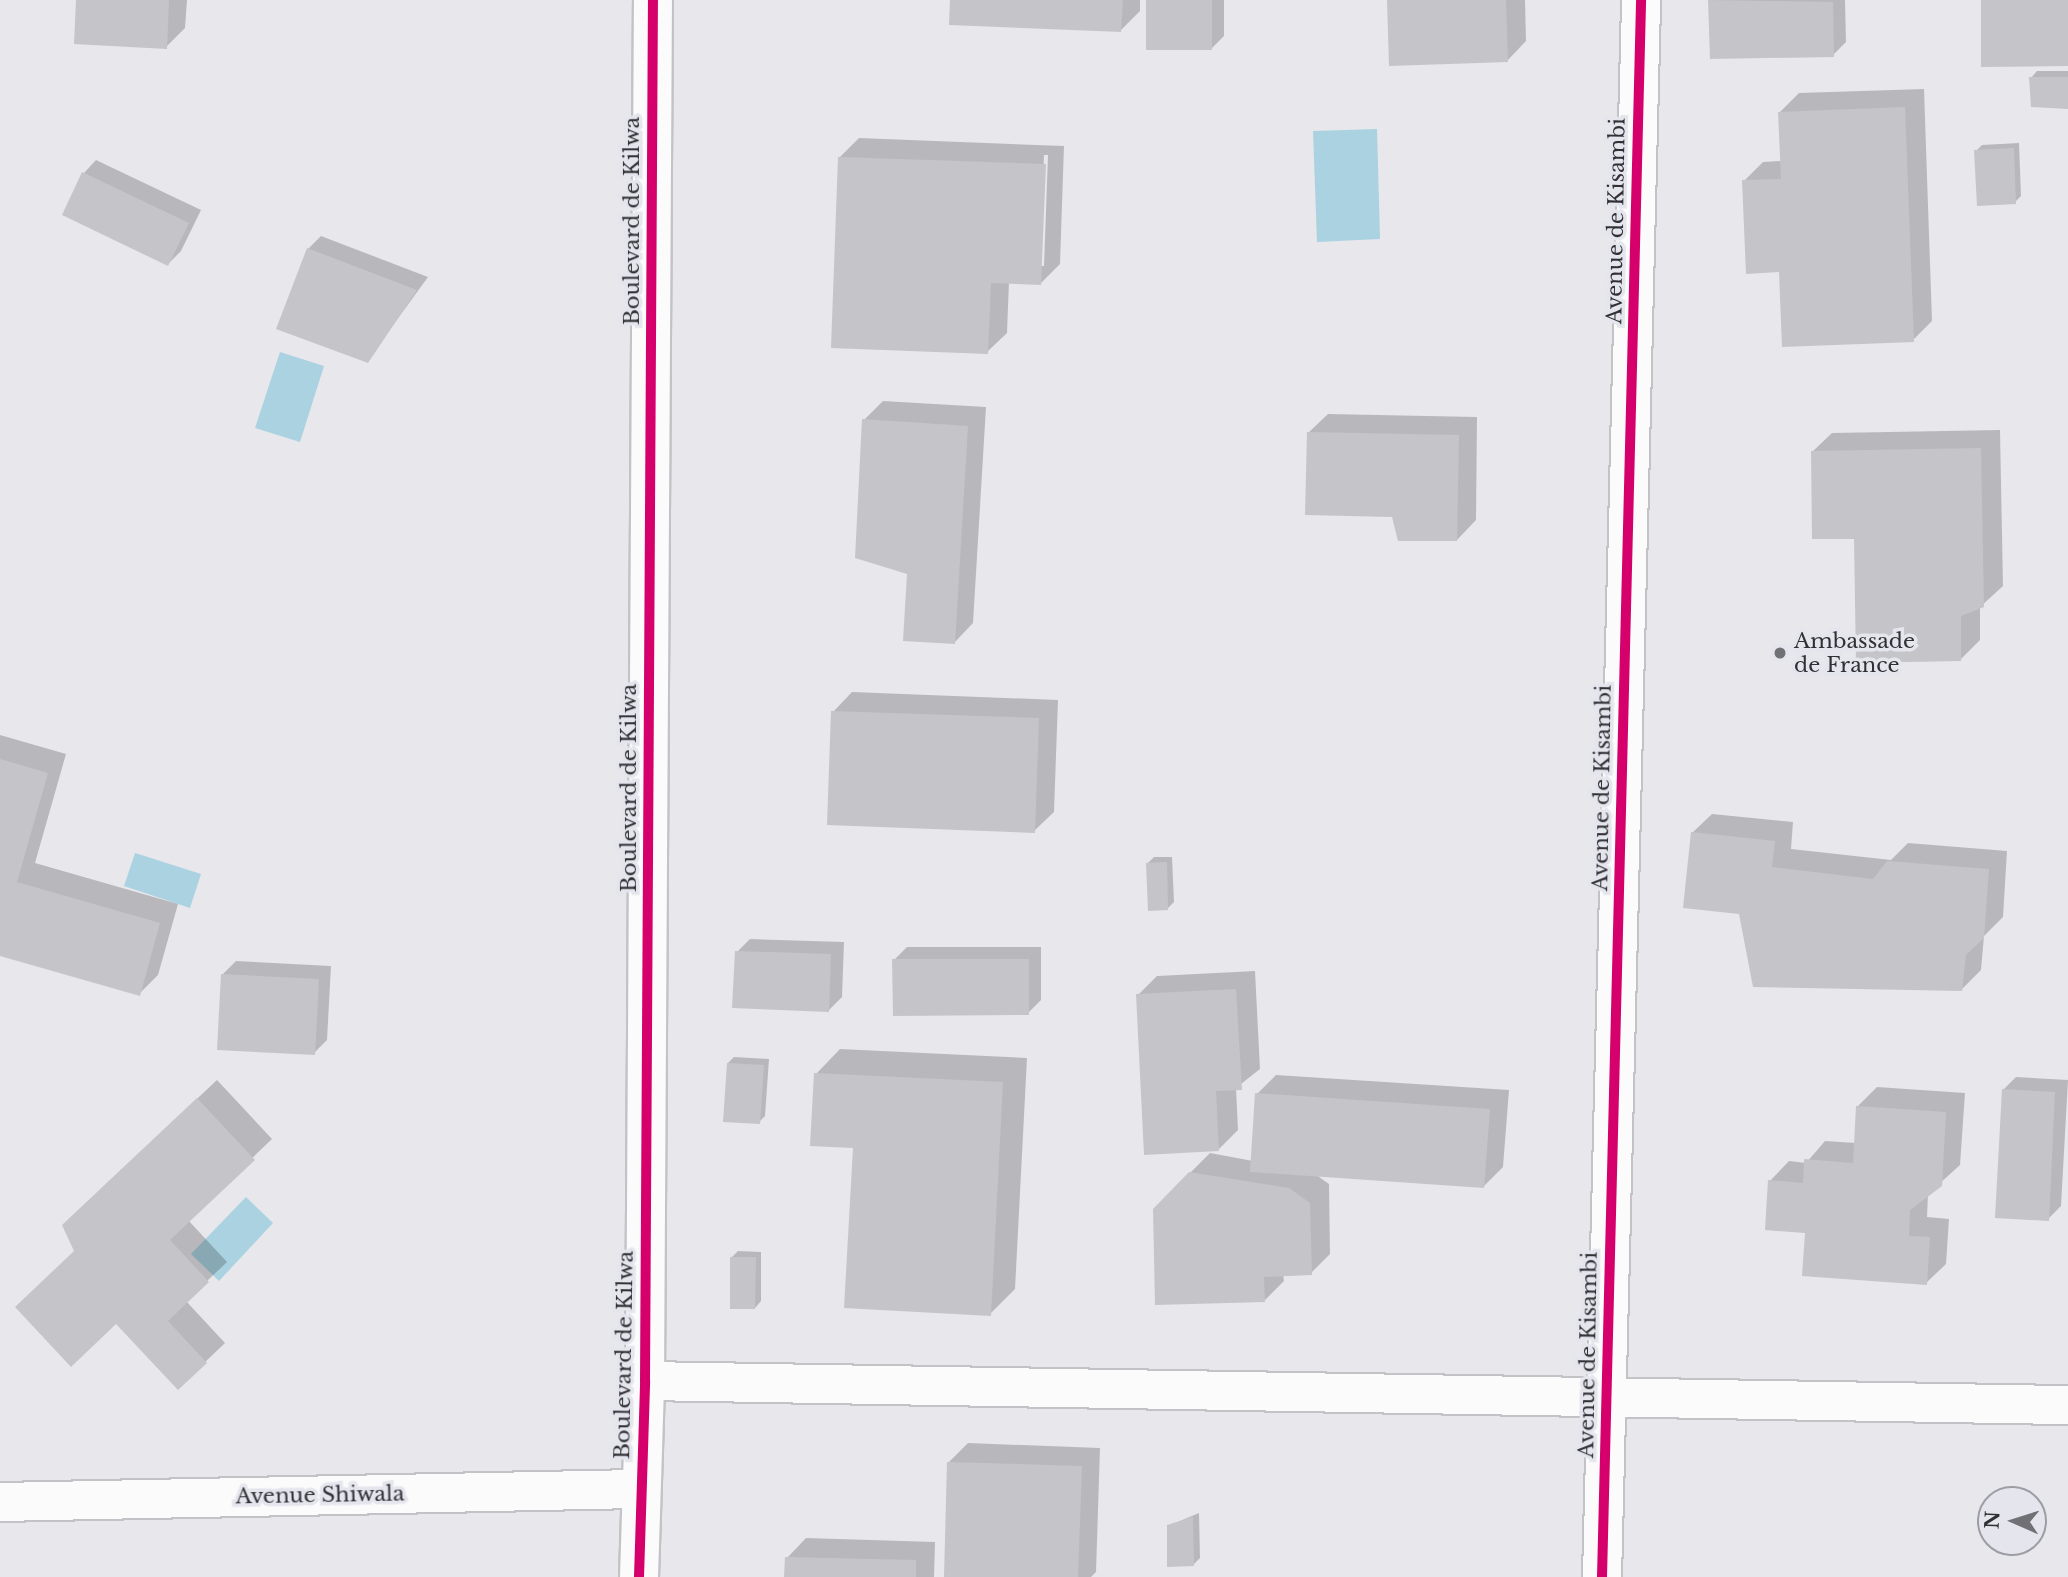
<!DOCTYPE html>
<style>
body{margin:0}
#map{position:relative;width:2068px;height:1577px;overflow:hidden;background:#e7e7ec;font-family:"Libre Baskerville",serif}
div>[style]{position:absolute}
[style*='--x']{left:calc(var(--x)*1px);top:calc(var(--y)*1px);width:calc(var(--w)*1px);rotate:calc(var(--a)*1deg)}
.water>*{inset:0;background:#aad2e0}
.shadow>*{inset:0;background:#0003}
.building>*{inset:0;background:#c5c5c9}
.roads{filter:drop-shadow(2px 0 #c3c3c7) drop-shadow(-2px 0 #c3c3c7) drop-shadow(0 2px #c3c3c7) drop-shadow(0 -2px #c3c3c7)}
.minor>*{height:38px;margin:-19px;padding:0 19px;transform-origin:19px;border-radius:19px;background:#fbfbfc}
.tertiary>*{height:38px;margin:-19px;padding:0 19px;transform-origin:19px;border-radius:19px;background:#fbfbfc}
.cycleway>*{height:10px;margin:-5px;padding:0 5px;transform-origin:5px;border-radius:5px;background:#d6006c}
.dots>*{width:19px;height:19px;translate:-50% -50%;box-sizing:border-box;border:4px solid #e5e5ee;border-radius:50%}
span{translate:-50% -50%;white-space:nowrap;text-align:center;line-height:1.15;-webkit-text-stroke:7px #e5e5ee;paint-order:stroke}
.street-label{font-size:21px;color:#313135}
.poi-label{font-size:21px;color:#313135}
.left{translate:0 -50%;text-align:left}
.north{position:absolute;left:1977px;top:1486px;width:70px;height:70px;box-sizing:border-box;background:#e5e5ee;border:2px solid #9d9da4;border-radius:50%;rotate:273deg;font-size:19px;font-weight:700;line-height:28px;text-align:center;color:#313135}
.north::after{content:'';display:block;margin:auto;width:24px;height:32px;background:#717175;clip-path:polygon(50% 0,100% 100%,50% 72%,0 100%)}
</style>
<div id="map">
<div class="water">
<div style="clip-path:polygon(1377px 129px,1380px 239px,1317px 242px,1313px 131px)"></div>
<div style="clip-path:polygon(280px 352px,324px 366px,300px 442px,255px 428px)"></div>
<div style="clip-path:polygon(135px 853px,201px 874px,190px 908px,124px 886px)"></div>
<div style="clip-path:polygon(246px 1197px,273px 1223px,219px 1281px,191px 1254px)"></div>
</div>
<div class="shadow">
<div style="clip-path:polygon(78px 0,187px 0,185px 28px,166px 47px)"></div>
<div style="clip-path:polygon(952px 0,1140px 0,1140px 11px,1121px 30px)"></div>
<div style="clip-path:polygon(1148px 0,1224px 0,1224px 36px,1211px 49px)"></div>
<div style="clip-path:polygon(1389px 0,1525px 0,1526px 41px,1507px 61px)"></div>
<div style="clip-path:polygon(1710px 0,1845px 0,1846px 42px,1833px 55px,1711px 57px)"></div>
<div style="clip-path:polygon(2037px 71px,2068px 71px,2068px 107px,2031px 78px)"></div>
<div style="clip-path:polygon(1924px 89px,1932px 321px,1913px 340px,1781px 270px,1744px 181px,1763px 162px,1782px 161px,1780px 112px,1799px 93px)"></div>
<div style="clip-path:polygon(evenodd,859px 138px,1064px 146px,1060px 264px,1041px 283px,1009px 282px,1007px 333px,987px 352px,840px 157px,859px 138px,1044px 155px,1048px 155px,1044px 266px,1040px 266px,1044px 155px)"></div>
<div style="clip-path:polygon(2019px 143px,2021px 196px,2015px 202px,1976px 151px,1982px 145px)"></div>
<div style="clip-path:polygon(96px 160px,201px 210px,181px 251px,168px 264px,84px 173px)"></div>
<div style="clip-path:polygon(321px 236px,428px 277px,367px 361px,308px 249px)"></div>
<div style="clip-path:polygon(883px 401px,986px 407px,973px 623px,954px 643px,909px 573px,864px 420px)"></div>
<div style="clip-path:polygon(1328px 414px,1477px 417px,1476px 520px,1457px 540px,1393px 516px,1308px 433px)"></div>
<div style="clip-path:polygon(2000px 430px,2003px 586px,1980px 607px,1980px 640px,1961px 659px,1856px 537px,1812px 452px,1832px 433px)"></div>
<div style="clip-path:polygon(852px 692px,1058px 700px,1054px 812px,1034px 831px,833px 712px)"></div>
<div style="clip-path:polygon(0 735px,66px 754px,35px 863px,178px 904px,158px 975px,139px 994px,0 954px)"></div>
<div style="clip-path:polygon(1712px 814px,1793px 822px,1791px 849px,1891px 860px,1908px 843px,2007px 851px,2003px 917px,1984px 936px,1981px 970px,1962px 989px,1740px 912px,1692px 833px)"></div>
<div style="clip-path:polygon(1154px 857px,1172px 857px,1174px 902px,1168px 908px,1148px 863px)"></div>
<div style="clip-path:polygon(750px 939px,844px 942px,842px 997px,829px 1010px,737px 952px)"></div>
<div style="clip-path:polygon(907px 947px,1041px 947px,1041px 1000px,1028px 1013px,894px 960px)"></div>
<div style="clip-path:polygon(236px 961px,331px 966px,327px 1040px,314px 1053px,223px 974px)"></div>
<div style="clip-path:polygon(1255px 971px,1260px 1069px,1236px 1088px,1238px 1130px,1219px 1149px,1138px 995px,1157px 976px)"></div>
<div style="clip-path:polygon(840px 1049px,1027px 1058px,1015px 1289px,990px 1314px,854px 1146px,816px 1074px)"></div>
<div style="clip-path:polygon(734px 1057px,769px 1059px,765px 1116px,759px 1122px,728px 1063px)"></div>
<div style="clip-path:polygon(1276px 1075px,1509px 1090px,1503px 1167px,1484px 1186px,1315px 1174px,1329px 1184px,1330px 1254px,1311px 1273px,1283px 1274px,1284px 1281px,1265px 1300px,1190px 1173px,1210px 1153px,1253px 1161px,1257px 1094px)"></div>
<div style="clip-path:polygon(2016px 1077px,2068px 1080px,2061px 1206px,2048px 1219px,2003px 1090px)"></div>
<div style="clip-path:polygon(217px 1080px,272px 1139px,188px 1220px,227px 1262px,186px 1301px,225px 1343px,178px 1388px,76px 1251px,83px 1206px)"></div>
<div style="clip-path:polygon(1877px 1087px,1965px 1093px,1960px 1165px,1928px 1194px,1927px 1217px,1949px 1219px,1946px 1264px,1926px 1283px,1807px 1232px,1770px 1181px,1789px 1161px,1806px 1163px,1825px 1141px,1856px 1143px,1858px 1106px)"></div>
<div style="clip-path:polygon(738px 1251px,761px 1252px,761px 1301px,755px 1308px,732px 1257px)"></div>
<div style="clip-path:polygon(968px 1443px,1100px 1448px,1096px 1572px,1091px 1577px,945px 1577px,949px 1462px)"></div>
<div style="clip-path:polygon(1199px 1513px,1200px 1558px,1193px 1565px,1168px 1526px)"></div>
<div style="clip-path:polygon(806px 1538px,935px 1542px,934px 1577px,786px 1577px,787px 1558px)"></div>
</div>
<div class="building">
<div style="clip-path:polygon(76px 0,169px 0,167px 49px,74px 44px)"></div>
<div style="clip-path:polygon(950px 0,1123px 0,1121px 32px,949px 25px)"></div>
<div style="clip-path:polygon(1146px 0,1212px 0,1212px 50px,1146px 50px)"></div>
<div style="clip-path:polygon(1387px 0,1506px 0,1508px 62px,1389px 66px)"></div>
<div style="clip-path:polygon(1708px 0,1833px 2px,1834px 57px,1710px 59px)"></div>
<div style="clip-path:polygon(1981px 0,2068px 0,2068px 66px,1981px 67px)"></div>
<div style="clip-path:polygon(2029px 77px,2068px 77px,2068px 109px,2031px 107px)"></div>
<div style="clip-path:polygon(1905px 107px,1914px 342px,1782px 347px,1779px 272px,1746px 274px,1742px 180px,1781px 179px,1778px 112px)"></div>
<div style="clip-path:polygon(2014px 148px,2016px 204px,1977px 206px,1974px 150px)"></div>
<div style="clip-path:polygon(838px 157px,1046px 164px,1041px 285px,991px 283px,988px 354px,831px 348px)"></div>
<div style="clip-path:polygon(82px 172px,189px 223px,168px 266px,62px 215px)"></div>
<div style="clip-path:polygon(307px 248px,417px 290px,368px 363px,276px 329px)"></div>
<div style="clip-path:polygon(862px 419px,968px 426px,955px 644px,903px 641px,907px 574px,855px 558px)"></div>
<div style="clip-path:polygon(1307px 432px,1459px 435px,1457px 541px,1398px 541px,1392px 517px,1305px 515px)"></div>
<div style="clip-path:polygon(1981px 448px,1984px 607px,1961px 616px,1961px 661px,1856px 663px,1854px 539px,1812px 539px,1811px 451px)"></div>
<div style="clip-path:polygon(831px 711px,1039px 718px,1035px 833px,827px 825px)"></div>
<div style="clip-path:polygon(0 759px,48px 773px,17px 882px,160px 923px,140px 996px,0 956px)"></div>
<div style="clip-path:polygon(1691px 832px,1775px 841px,1772px 867px,1873px 879px,1887px 861px,1989px 869px,1984px 938px,1966px 955px,1962px 991px,1753px 987px,1739px 914px,1683px 908px)"></div>
<div style="clip-path:polygon(1167px 862px,1168px 910px,1148px 911px,1146px 863px)"></div>
<div style="clip-path:polygon(735px 951px,831px 954px,829px 1012px,732px 1008px)"></div>
<div style="clip-path:polygon(892px 959px,1029px 959px,1029px 1015px,893px 1016px)"></div>
<div style="clip-path:polygon(221px 974px,319px 979px,315px 1055px,217px 1050px)"></div>
<div style="clip-path:polygon(1236px 989px,1242px 1090px,1216px 1091px,1219px 1151px,1144px 1155px,1136px 994px)"></div>
<div style="clip-path:polygon(727px 1063px,764px 1065px,760px 1124px,723px 1122px)"></div>
<div style="clip-path:polygon(814px 1073px,1003px 1082px,991px 1316px,844px 1308px,853px 1148px,810px 1146px)"></div>
<div style="clip-path:polygon(2002px 1089px,2055px 1092px,2049px 1221px,1995px 1218px)"></div>
<div style="clip-path:polygon(1255px 1093px,1490px 1109px,1484px 1188px,1250px 1172px)"></div>
<div style="clip-path:polygon(197px 1098px,255px 1160px,170px 1240px,209px 1282px,168px 1321px,207px 1363px,178px 1390px,116px 1324px,71px 1367px,15px 1307px,74px 1251px,62px 1225px)"></div>
<div style="clip-path:polygon(1856px 1106px,1946px 1112px,1942px 1186px,1910px 1210px,1909px 1236px,1930px 1237px,1927px 1285px,1802px 1276px,1805px 1233px,1765px 1230px,1768px 1180px,1803px 1183px,1804px 1159px,1853px 1163px)"></div>
<div style="clip-path:polygon(1189px 1172px,1289px 1188px,1310px 1203px,1312px 1275px,1264px 1277px,1265px 1302px,1155px 1305px,1153px 1209px)"></div>
<div style="clip-path:polygon(730px 1257px,756px 1257px,755px 1309px,730px 1309px)"></div>
<div style="clip-path:polygon(947px 1462px,1082px 1466px,1078px 1577px,944px 1577px)"></div>
<div style="clip-path:polygon(1193px 1517px,1194px 1566px,1167px 1567px,1167px 1525px)"></div>
<div style="clip-path:polygon(785px 1557px,916px 1560px,916px 1577px,784px 1577px)"></div>
</div>
<div class="roads">
<div class="minor">
<div style="--x:645;--y:1381;--w:1423;--a:0.97"></div>
<div style="--x:0;--y:1502;--w:639;--a:-1.17"></div>
<div style="--x:1602;--y:1577;--w:1577;--a:-88.58"></div>
</div>
<div class="tertiary">
<div style="--x:639;--y:1577;--w:196;--a:-88.2"></div>
<div style="--x:645;--y:1381;--w:1381;--a:-89.67"></div>
</div>
</div>
<div class="cycleway">
<div style="--x:639;--y:1577;--w:196;--a:-88.2"></div>
<div style="--x:645;--y:1381;--w:1381;--a:-89.67"></div>
<div style="--x:1602;--y:1577;--w:1577;--a:-88.58"></div>
</div>
<div class="dots">
<div style="left:1780px;top:653px;background:#717175"></div>
</div>
<div class="street-label">
<span style="left:632px;top:221px;rotate:-90deg">Boulevard de Kilwa</span>
<span style="left:1616px;top:221px;rotate:-89deg">Avenue de Kisambi</span>
<span style="left:629px;top:788px;rotate:-90deg">Boulevard de Kilwa</span>
<span style="left:1602px;top:788px;rotate:-89deg">Avenue de Kisambi</span>
<span style="left:624px;top:1355px;rotate:-89deg">Boulevard de Kilwa</span>
<span style="left:1588px;top:1355px;rotate:-89deg">Avenue de Kisambi</span>
<span style="left:320px;top:1495px;rotate:-1deg">Avenue Shiwala</span>
</div>
<div class="poi-label">
<span class="left" style="left:1794px;top:653px">Ambassade<br>de France</span>
</div>
<div class="north">N</div>
</div>
